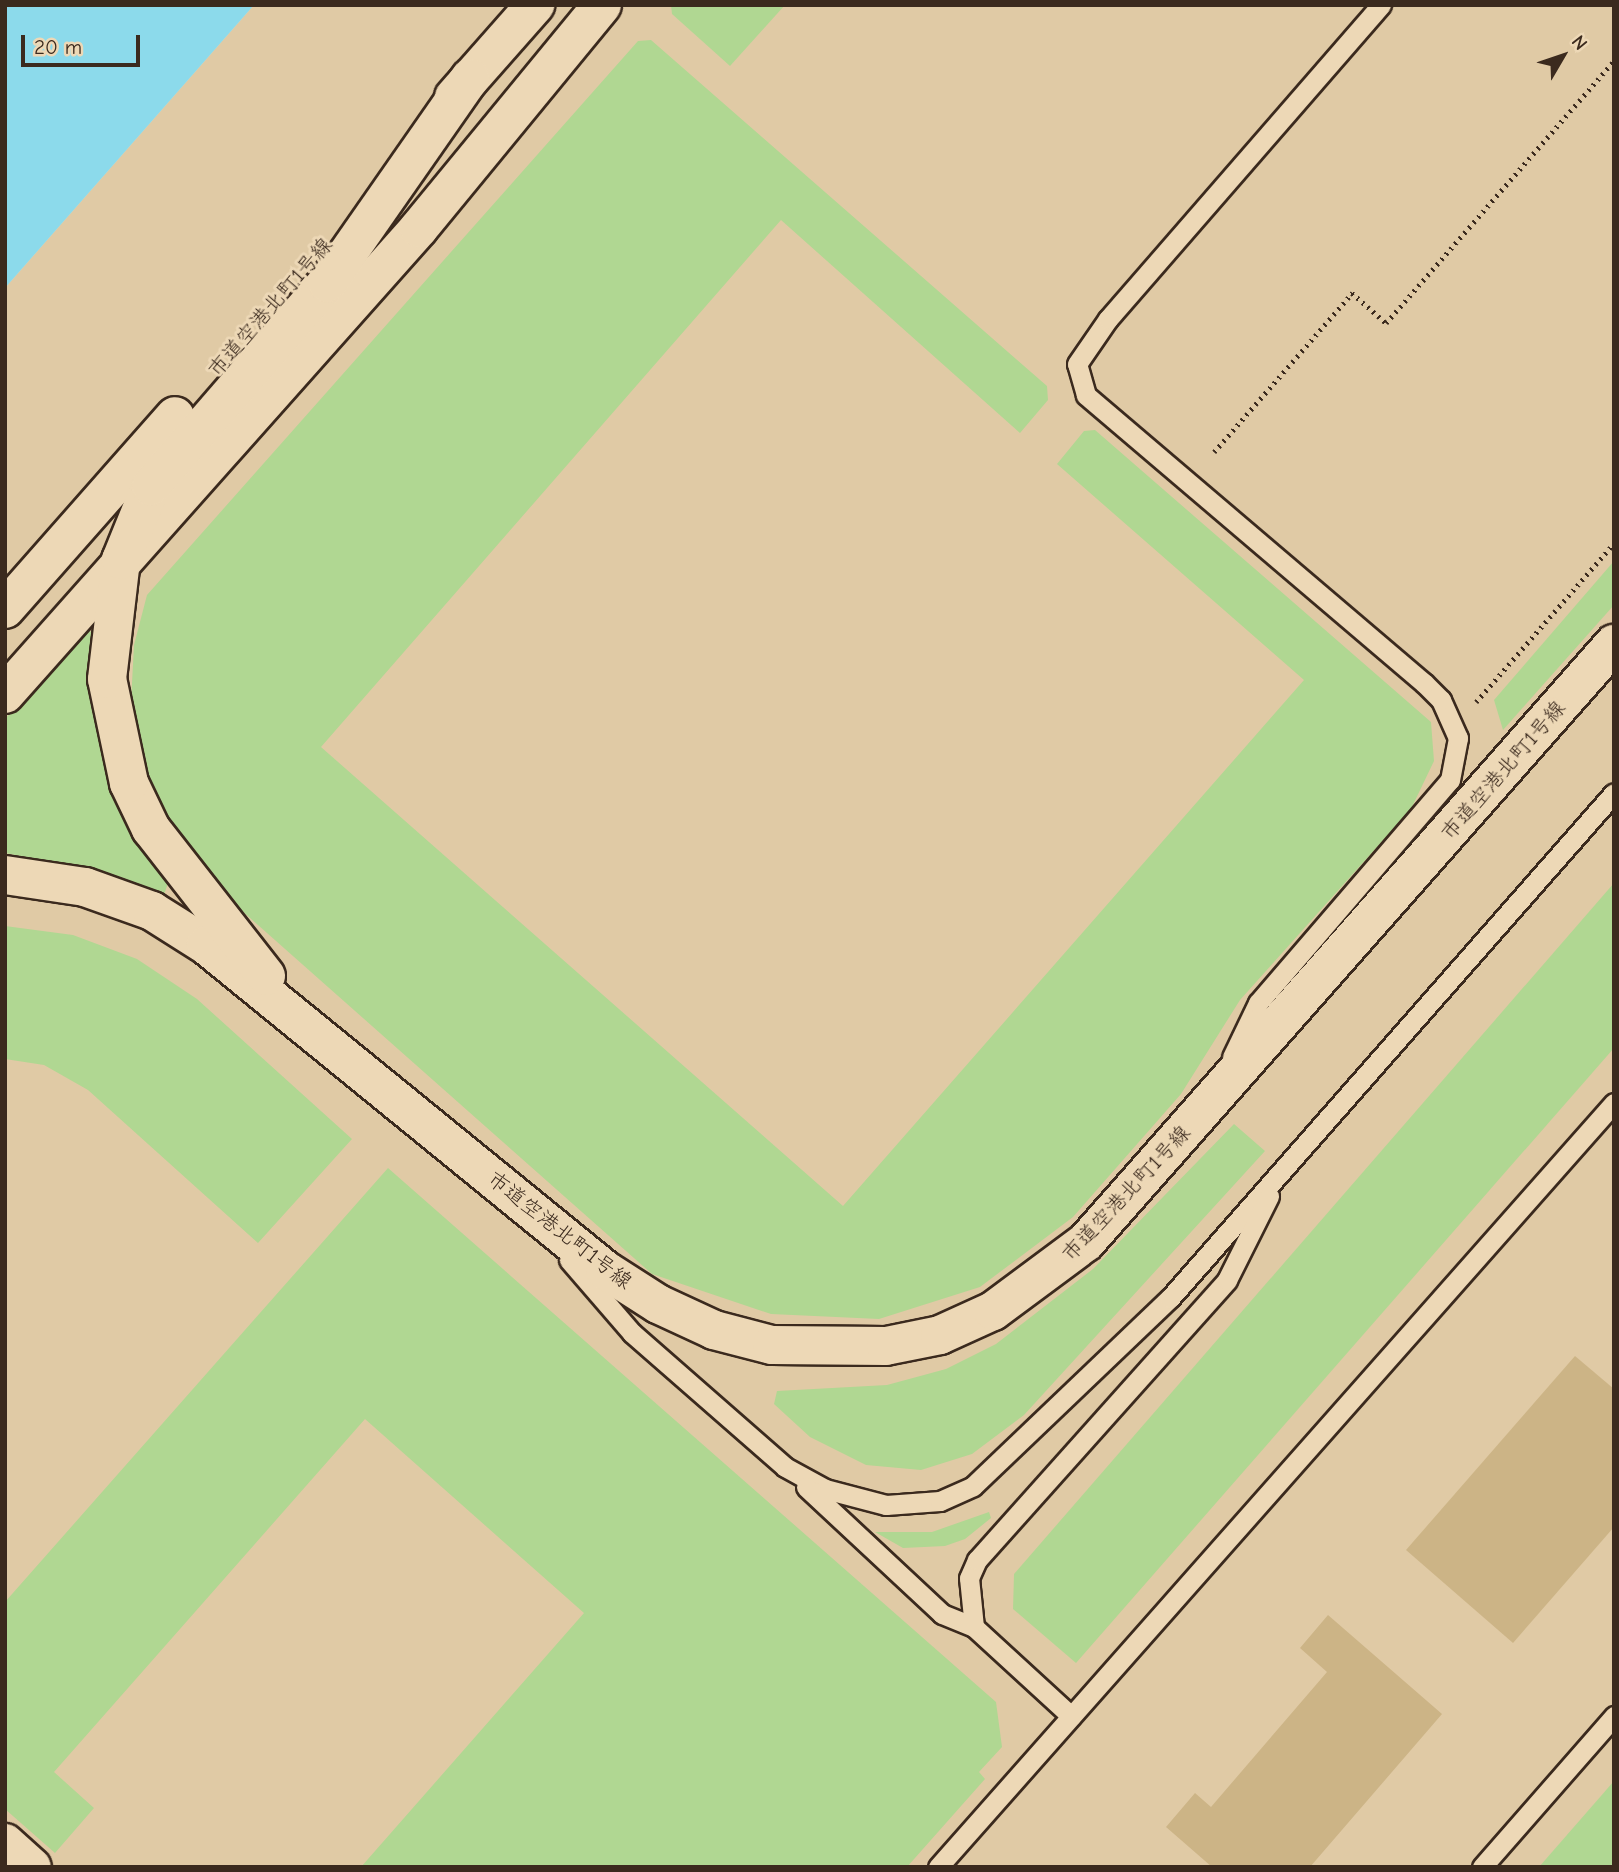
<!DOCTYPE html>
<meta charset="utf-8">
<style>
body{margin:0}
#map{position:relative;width:1619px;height:1872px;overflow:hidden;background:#edd8b6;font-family:"Comic Neue","Klee One",sans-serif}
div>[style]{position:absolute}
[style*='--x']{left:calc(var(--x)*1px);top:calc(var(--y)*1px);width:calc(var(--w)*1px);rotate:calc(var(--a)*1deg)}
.built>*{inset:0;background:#e0caa5}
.green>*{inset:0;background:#b0d792}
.water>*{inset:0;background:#8cdaeb}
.building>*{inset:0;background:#ccb486}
.path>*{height:4.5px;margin-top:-2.25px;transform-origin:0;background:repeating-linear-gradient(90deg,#3b2a1e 0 2px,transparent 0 7px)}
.roads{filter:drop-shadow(2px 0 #3b2a1e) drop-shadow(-2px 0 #3b2a1e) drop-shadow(0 2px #3b2a1e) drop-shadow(0 -2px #3b2a1e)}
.service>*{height:19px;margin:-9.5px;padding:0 9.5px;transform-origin:9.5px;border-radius:9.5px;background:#edd8b6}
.tertiary>*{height:38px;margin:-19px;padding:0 19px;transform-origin:19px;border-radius:19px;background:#edd8b6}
span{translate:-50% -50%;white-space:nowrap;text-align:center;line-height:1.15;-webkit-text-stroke:6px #edd8b6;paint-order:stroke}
.street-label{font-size:21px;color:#3b2a1e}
.frame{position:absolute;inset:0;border:7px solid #3b2a1e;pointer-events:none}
.north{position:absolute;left:1528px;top:21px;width:70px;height:70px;-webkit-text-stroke:5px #edd8b6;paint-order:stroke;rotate:51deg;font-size:19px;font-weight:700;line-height:28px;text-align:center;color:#3b2a1e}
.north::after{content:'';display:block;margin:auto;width:24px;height:32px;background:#3b2a1e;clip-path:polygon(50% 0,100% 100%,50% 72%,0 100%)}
.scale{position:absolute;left:21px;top:35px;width:119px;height:32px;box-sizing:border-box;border:4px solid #3b2a1e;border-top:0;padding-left:9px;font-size:21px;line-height:24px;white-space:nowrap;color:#3b2a1e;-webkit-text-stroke:5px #edd8b6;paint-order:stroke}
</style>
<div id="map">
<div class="built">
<div style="clip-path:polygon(254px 5px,1614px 5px,1614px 1867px,5px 1867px,5px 288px)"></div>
</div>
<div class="green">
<div style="clip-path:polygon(671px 5px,785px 5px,730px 66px,672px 14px)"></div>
<div style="clip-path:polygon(651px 40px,1047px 386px,1048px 400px,1020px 433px,781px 220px,321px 747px,843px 1206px,1304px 680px,1057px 464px,1084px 431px,1095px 430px,1431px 722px,1434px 761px,1411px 809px,1240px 1000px,1181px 1094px,1073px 1217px,980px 1287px,879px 1319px,771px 1314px,652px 1274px,197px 871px,157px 816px,138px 753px,131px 702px,134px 645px,147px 595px,638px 41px)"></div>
<div style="clip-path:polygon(1614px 561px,1614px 605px,1503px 730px,1494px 700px)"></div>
<div style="clip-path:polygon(84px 628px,95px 634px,130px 827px,168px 883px,164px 895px,107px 873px,5px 853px,5px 719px)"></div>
<div style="clip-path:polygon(1614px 883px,1614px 1048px,1076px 1663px,1013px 1609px,1014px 1574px)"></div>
<div style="clip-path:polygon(5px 926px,73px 935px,137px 959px,197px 999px,352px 1139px,258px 1243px,88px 1090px,44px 1065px,5px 1059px)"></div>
<div style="clip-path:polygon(1234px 1124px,1265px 1151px,1024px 1415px,972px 1454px,921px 1470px,866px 1465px,810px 1437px,774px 1404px,777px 1391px,887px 1385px,946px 1369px,996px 1344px,1093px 1269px)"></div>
<div style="clip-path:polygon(388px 1168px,996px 1702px,1002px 1747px,979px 1772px,985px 1779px,907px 1867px,361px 1867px,584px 1613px,365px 1419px,54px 1772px,94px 1808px,55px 1853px,5px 1809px,5px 1602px)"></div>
<div style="clip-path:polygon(989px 1512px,991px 1518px,965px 1539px,945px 1546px,903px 1548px,875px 1532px,932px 1532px)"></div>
<div style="clip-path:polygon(1614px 1781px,1614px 1867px,1539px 1867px)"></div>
</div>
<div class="water">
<div style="clip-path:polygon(5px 5px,254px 5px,5px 288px)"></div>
</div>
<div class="building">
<div style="clip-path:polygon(1575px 1356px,1614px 1389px,1614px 1527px,1513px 1643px,1406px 1550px)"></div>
<div style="clip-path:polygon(1328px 1615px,1442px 1714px,1310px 1867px,1212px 1867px,1166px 1827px,1195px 1793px,1211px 1807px,1327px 1672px,1300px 1648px)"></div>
</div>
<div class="path">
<div style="--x:1214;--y:452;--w:211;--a:-49"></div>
<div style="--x:1352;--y:293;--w:45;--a:41.4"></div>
<div style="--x:1386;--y:323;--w:347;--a:-49"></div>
<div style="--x:1476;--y:702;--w:211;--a:-49"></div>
</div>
<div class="roads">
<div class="service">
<div style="--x:1232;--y:1057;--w:60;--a:-64.3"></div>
<div style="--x:1258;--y:1003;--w:294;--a:-49.3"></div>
<div style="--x:1450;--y:780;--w:43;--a:-79.2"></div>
<div style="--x:1458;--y:738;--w:42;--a:-114.1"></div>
<div style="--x:1441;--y:700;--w:24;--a:-135"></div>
<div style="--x:1424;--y:683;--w:444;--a:-139.6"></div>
<div style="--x:1086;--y:395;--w:32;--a:-106"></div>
<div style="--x:1077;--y:364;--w:55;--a:-55.4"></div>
<div style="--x:1108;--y:319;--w:416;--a:-49"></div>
<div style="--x:569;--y:1260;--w:96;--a:49.2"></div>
<div style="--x:632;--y:1333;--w:203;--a:41.2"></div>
<div style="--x:785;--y:1467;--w:46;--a:28.8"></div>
<div style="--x:825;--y:1489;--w:63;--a:14.7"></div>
<div style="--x:886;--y:1505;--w:54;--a:-4.2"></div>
<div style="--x:940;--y:1501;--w:36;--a:-24"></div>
<div style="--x:973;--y:1486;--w:272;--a:-43.7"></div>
<div style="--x:1170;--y:1298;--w:672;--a:-48.68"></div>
<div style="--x:806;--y:1487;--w:186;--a:43"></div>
<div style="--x:942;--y:1614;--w:35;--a:22"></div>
<div style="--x:974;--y:1627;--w:132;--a:42.5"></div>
<div style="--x:974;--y:1627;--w:49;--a:-95.8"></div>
<div style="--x:969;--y:1578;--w:20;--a:-66"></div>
<div style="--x:977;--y:1560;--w:375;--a:-48.2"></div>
<div style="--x:1227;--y:1280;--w:94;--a:-63.4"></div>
<div style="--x:938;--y:1867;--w:1020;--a:-48.5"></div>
<div style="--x:1482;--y:1867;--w:201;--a:-48.8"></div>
</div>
<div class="tertiary">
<div style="--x:454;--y:97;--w:123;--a:-48.6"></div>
<div style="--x:5;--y:609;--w:257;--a:-48.6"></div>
<div style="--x:5;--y:694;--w:623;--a:-48.38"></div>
<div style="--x:419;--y:228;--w:288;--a:-50.6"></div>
<div style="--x:5;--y:875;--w:81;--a:8.5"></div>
<div style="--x:85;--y:887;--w:71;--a:19.7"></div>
<div style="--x:152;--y:911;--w:64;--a:32.2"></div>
<div style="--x:206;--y:945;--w:515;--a:39.16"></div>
<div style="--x:605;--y:1270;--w:63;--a:32.7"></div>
<div style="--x:658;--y:1304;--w:62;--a:24.9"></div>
<div style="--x:714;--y:1330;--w:60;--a:14.5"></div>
<div style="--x:772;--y:1345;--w:114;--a:0.5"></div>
<div style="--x:886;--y:1346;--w:55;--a:-11.5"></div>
<div style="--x:940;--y:1335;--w:58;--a:-24.4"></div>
<div style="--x:993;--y:1311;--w:116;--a:-36.6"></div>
<div style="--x:1086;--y:1242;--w:798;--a:-48.56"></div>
<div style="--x:266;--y:976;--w:187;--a:-128"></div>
<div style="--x:151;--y:829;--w:51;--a:-115.6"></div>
<div style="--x:129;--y:783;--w:106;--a:-101.9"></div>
<div style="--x:107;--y:679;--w:120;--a:-83.3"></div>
<div style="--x:121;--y:560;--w:80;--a:-67.9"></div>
<div style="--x:151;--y:486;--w:269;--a:-49.1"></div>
<div style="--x:327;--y:283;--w:250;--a:-55.1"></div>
<div style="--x:5;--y:1843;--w:36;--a:42"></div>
</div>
</div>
<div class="street-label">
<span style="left:270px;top:307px;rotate:-49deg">市道空港北町1号線</span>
<span style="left:1503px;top:770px;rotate:-49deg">市道空港北町1号線</span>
<span style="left:1126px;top:1193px;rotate:-47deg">市道空港北町1号線</span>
<span style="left:560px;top:1230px;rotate:38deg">市道空港北町1号線</span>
</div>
<div class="frame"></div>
<div class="north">N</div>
<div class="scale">20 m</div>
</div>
